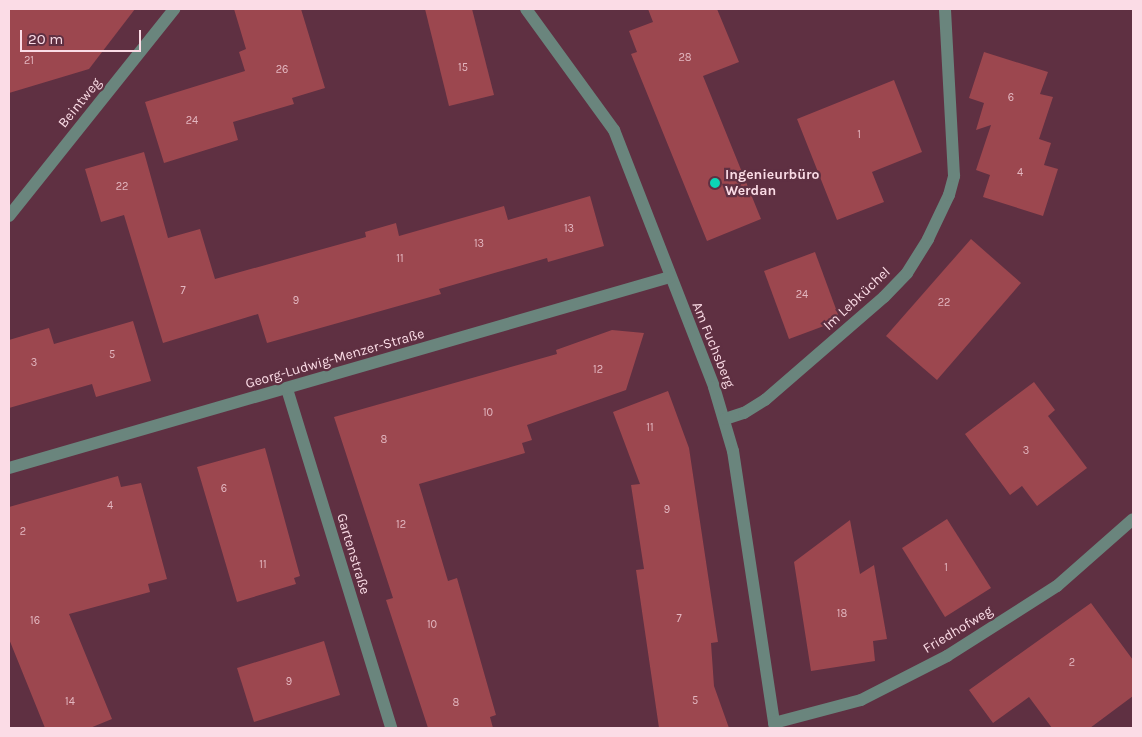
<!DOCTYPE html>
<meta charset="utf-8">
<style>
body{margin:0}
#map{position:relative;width:1142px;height:737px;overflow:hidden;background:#5f3042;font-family:Karla,sans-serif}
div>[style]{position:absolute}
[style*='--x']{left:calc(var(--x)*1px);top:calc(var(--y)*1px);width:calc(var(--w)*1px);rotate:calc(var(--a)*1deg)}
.building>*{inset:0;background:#9c474f}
.minor>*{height:12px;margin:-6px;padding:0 6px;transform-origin:6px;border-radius:6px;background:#6a857d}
.dots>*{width:14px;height:14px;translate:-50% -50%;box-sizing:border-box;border:2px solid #5f3042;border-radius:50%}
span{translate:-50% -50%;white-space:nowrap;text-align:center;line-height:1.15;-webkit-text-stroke:4.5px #5f3042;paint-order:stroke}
.number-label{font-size:11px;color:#e3b7c0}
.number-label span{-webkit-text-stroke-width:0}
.street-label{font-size:14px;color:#fbdce6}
.poi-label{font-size:14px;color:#fbdce6;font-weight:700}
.left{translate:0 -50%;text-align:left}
.frame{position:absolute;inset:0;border:10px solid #fbdce6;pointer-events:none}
.scale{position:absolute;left:20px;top:30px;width:121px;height:22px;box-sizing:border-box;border:2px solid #fbdce6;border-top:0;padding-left:6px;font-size:15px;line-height:18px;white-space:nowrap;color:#fbdce6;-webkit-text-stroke:4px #5f3042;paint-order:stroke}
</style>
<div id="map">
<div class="building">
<div style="clip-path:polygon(9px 9px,135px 9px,89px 69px,9px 93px)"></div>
<div style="clip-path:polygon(234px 9px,301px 9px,325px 88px,292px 98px,294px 104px,233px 122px,238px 140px,164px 163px,145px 102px,245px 71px,239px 52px,246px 49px)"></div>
<div style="clip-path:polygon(425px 9px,472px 9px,494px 95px,449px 106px)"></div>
<div style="clip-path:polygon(648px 9px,717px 9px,739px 62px,703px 76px,761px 219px,707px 241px,631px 54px,637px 52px,629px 31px,653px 22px)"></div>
<div style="clip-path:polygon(984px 52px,1048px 72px,1040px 94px,1053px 97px,1039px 139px,1051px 143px,1044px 165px,1058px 169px,1043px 216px,983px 197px,990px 175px,976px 170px,991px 125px,976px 130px,984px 103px,969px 98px)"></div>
<div style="clip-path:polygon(894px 80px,922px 152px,872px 172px,884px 202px,837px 220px,797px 119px)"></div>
<div style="clip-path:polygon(144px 152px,168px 238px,200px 229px,215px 279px,366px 237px,365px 232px,396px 223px,399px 236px,504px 206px,508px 220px,590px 196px,604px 246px,548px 262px,547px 258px,439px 289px,441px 294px,267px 343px,258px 314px,163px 343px,124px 215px,101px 222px,85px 169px)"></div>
<div style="clip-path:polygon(971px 239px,1021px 283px,937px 380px,886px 336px)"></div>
<div style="clip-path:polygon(815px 252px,840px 320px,789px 339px,764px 271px)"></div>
<div style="clip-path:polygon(133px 321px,151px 381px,96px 397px,92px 384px,9px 408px,9px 340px,49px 328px,54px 344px)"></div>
<div style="clip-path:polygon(612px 330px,644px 333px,626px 390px,527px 425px,532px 440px,522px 443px,525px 453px,419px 484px,448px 581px,457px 578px,496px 715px,490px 717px,493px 728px,428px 728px,386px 600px,393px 598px,334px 417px,557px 354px,556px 350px)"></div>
<div style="clip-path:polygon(1034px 382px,1055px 410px,1048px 416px,1087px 468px,1037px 506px,1022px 486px,1010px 495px,965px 434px)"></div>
<div style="clip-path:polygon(668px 391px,689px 448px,718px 642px,711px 643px,714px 686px,729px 728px,659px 728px,636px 570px,644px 569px,631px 485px,640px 484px,613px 412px)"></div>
<div style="clip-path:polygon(265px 448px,300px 576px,294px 578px,296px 584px,237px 602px,197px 467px)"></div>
<div style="clip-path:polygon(118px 476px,121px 487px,141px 483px,167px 579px,148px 584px,150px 592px,69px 614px,112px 719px,90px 728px,45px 728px,9px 639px,9px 507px)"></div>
<div style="clip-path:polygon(947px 519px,991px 588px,945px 617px,902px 548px)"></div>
<div style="clip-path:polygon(850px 520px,860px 574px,874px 565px,887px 639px,873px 641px,875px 661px,811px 671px,794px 562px)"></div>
<div style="clip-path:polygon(1091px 603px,1133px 660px,1133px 696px,1090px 728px,1052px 728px,1029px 697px,993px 723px,969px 690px)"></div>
<div style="clip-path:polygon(324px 641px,340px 695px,254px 722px,237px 668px)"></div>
</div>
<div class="minor">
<div style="--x:526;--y:9;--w:150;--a:54"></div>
<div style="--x:614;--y:130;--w:276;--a:68.7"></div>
<div style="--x:714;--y:387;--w:67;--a:73.5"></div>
<div style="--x:733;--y:451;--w:280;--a:81.4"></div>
<div style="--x:9;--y:216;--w:265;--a:-51.4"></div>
<div style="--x:287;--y:389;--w:355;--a:72.9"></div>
<div style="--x:725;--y:419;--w:20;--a:-18"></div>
<div style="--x:744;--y:413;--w:25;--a:-32"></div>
<div style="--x:765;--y:400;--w:157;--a:-40.9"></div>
<div style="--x:884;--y:297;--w:33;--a:-46"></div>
<div style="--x:907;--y:273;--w:40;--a:-58"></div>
<div style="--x:928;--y:239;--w:49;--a:-64.5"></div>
<div style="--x:949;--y:195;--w:20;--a:-75"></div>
<div style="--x:954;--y:176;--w:167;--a:-93.1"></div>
<div style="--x:9;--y:468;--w:688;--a:-16.12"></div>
<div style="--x:774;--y:723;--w:90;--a:-14.8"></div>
<div style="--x:861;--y:700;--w:97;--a:-27.1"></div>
<div style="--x:947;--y:656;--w:130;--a:-32.5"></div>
<div style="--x:1057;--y:586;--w:101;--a:-41.4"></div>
</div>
<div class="dots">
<div style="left:715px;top:183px;background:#0cd5b5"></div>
</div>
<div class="number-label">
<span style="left:685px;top:58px">28</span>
<span style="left:29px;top:61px">21</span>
<span style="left:463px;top:68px">15</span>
<span style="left:282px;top:70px">26</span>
<span style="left:1011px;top:98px">6</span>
<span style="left:192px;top:121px">24</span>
<span style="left:859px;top:135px">1</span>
<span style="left:1020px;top:173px">4</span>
<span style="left:122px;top:187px">22</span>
<span style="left:569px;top:229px">13</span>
<span style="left:479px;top:244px">13</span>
<span style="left:400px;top:259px">11</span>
<span style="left:183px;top:291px">7</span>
<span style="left:802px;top:295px">24</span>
<span style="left:296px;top:301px">9</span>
<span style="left:944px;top:303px">22</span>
<span style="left:112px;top:355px">5</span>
<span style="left:34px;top:363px">3</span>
<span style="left:598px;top:370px">12</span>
<span style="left:488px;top:413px">10</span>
<span style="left:650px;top:428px">11</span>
<span style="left:384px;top:440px">8</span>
<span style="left:1026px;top:451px">3</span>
<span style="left:224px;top:489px">6</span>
<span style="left:110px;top:506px">4</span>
<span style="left:667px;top:510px">9</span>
<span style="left:401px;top:525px">12</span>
<span style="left:23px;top:532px">2</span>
<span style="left:263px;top:565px">11</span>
<span style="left:946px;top:568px">1</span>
<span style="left:842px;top:614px">18</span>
<span style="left:679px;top:619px">7</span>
<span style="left:35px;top:621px">16</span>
<span style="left:432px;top:625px">10</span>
<span style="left:1072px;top:663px">2</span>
<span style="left:289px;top:682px">9</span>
<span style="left:695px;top:701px">5</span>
<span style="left:70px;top:702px">14</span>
<span style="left:456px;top:703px">8</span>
</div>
<div class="street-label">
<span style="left:80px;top:103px;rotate:-51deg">Beintweg</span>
<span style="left:857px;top:299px;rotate:-43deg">Im Lebküchel</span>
<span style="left:713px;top:345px;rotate:68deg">Am Fuchsberg</span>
<span style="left:335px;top:359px;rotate:-16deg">Georg-Ludwig-Menzer-Straße</span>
<span style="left:353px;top:554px;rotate:73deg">Gartenstraße</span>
<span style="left:958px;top:630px;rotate:-31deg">Friedhofweg</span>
</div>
<div class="poi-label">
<span class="left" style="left:725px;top:183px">Ingenieurbüro<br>Werdan</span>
</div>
<div class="frame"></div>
<div class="scale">20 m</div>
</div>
